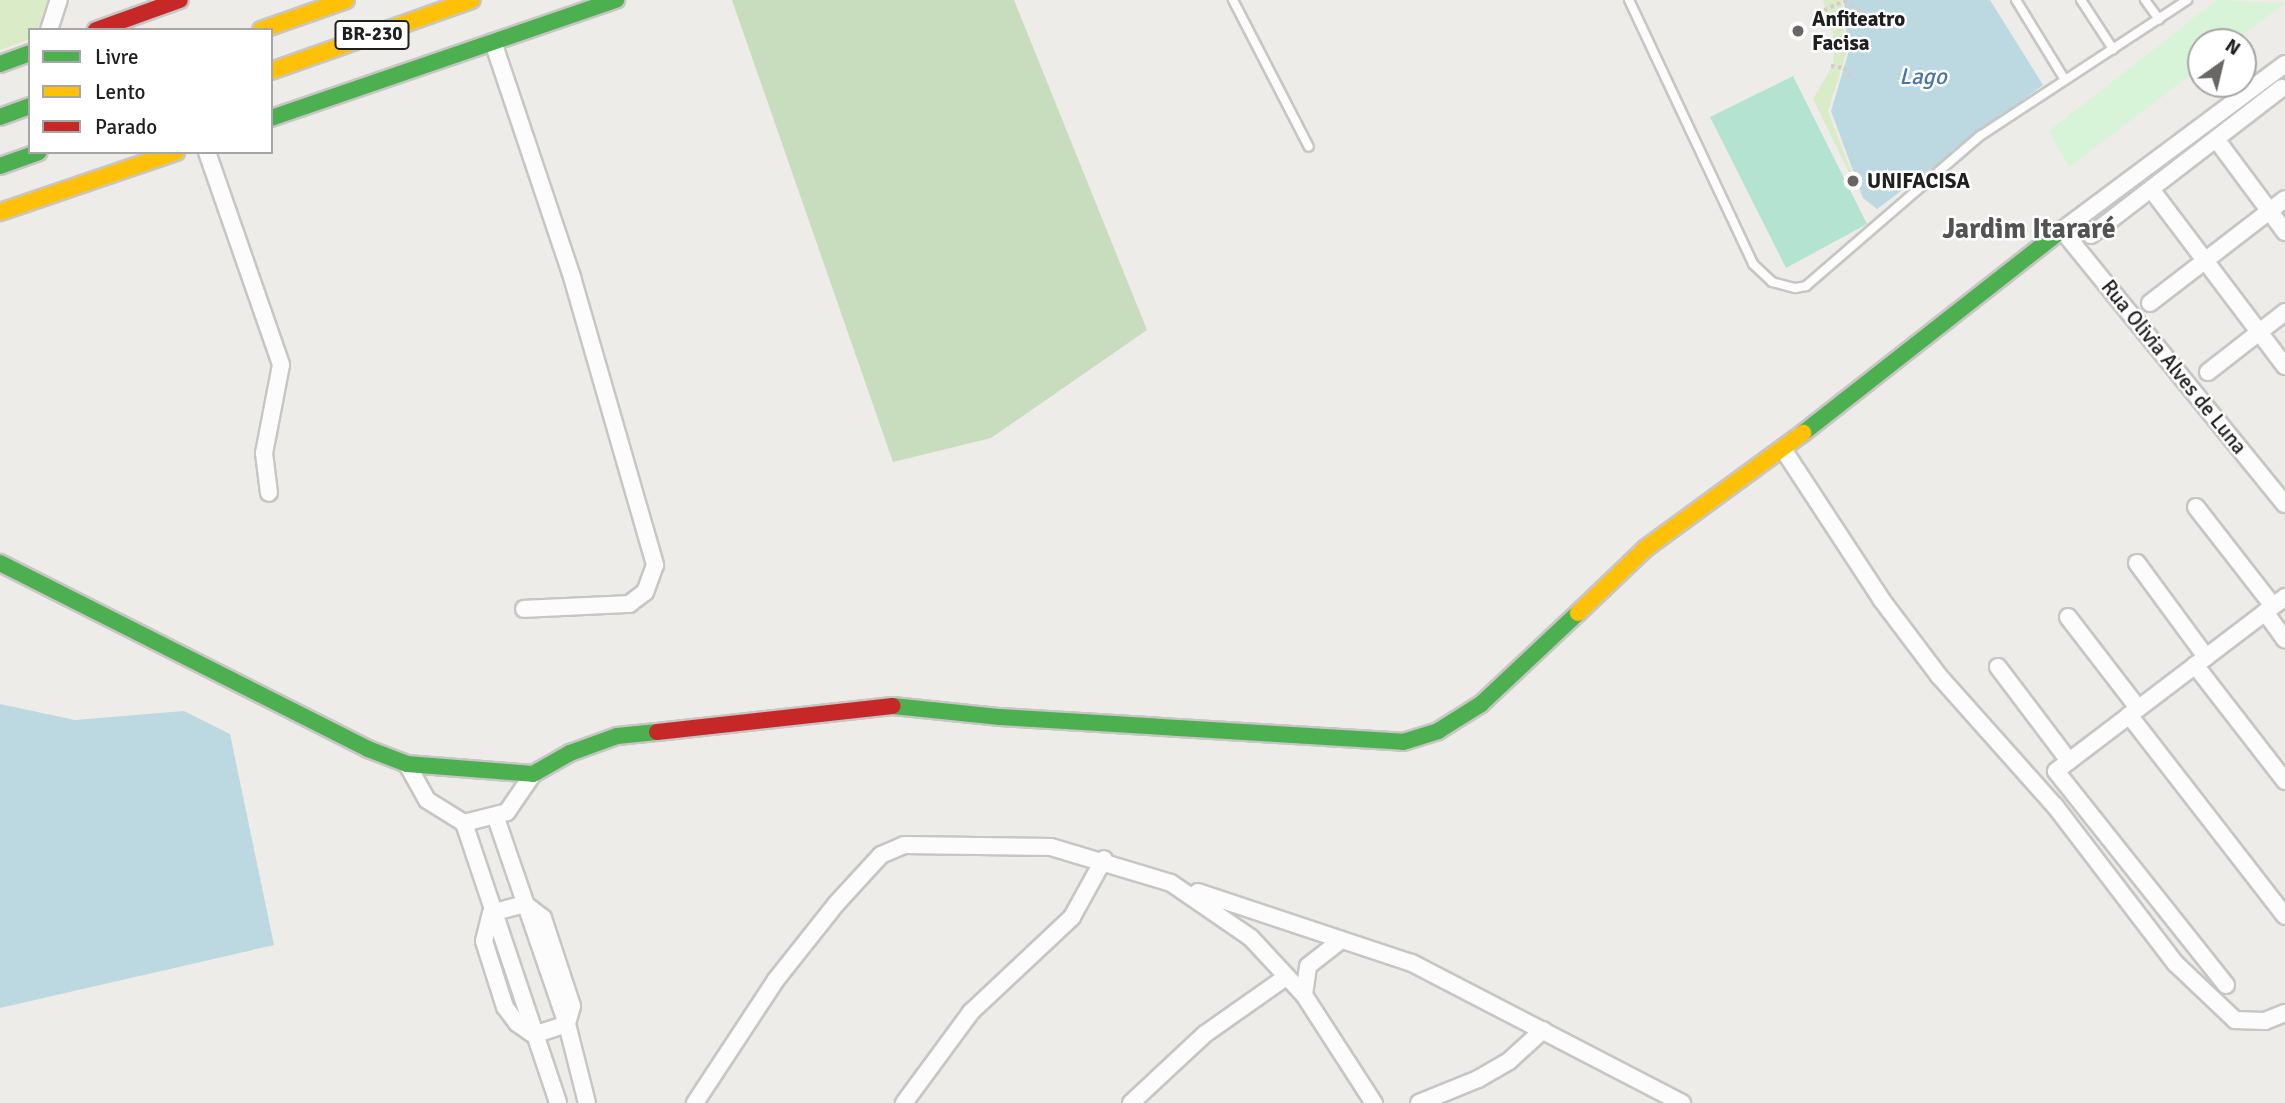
<!DOCTYPE html>
<meta charset="utf-8">
<style>
body{margin:0}
#map{position:relative;width:2285px;height:1103px;overflow:hidden;background:#eeece8;font-family:Signika,sans-serif}
div>[style]{position:absolute}
[style*='--x']{left:calc(var(--x)*1px);top:calc(var(--y)*1px);width:calc(var(--w)*1px);rotate:calc(var(--a)*1deg)}
.grass>*{inset:0;background:#daebc8}
.forest>*{inset:0;background:#c8dcbe}
.park>*{inset:0;background:#d7f3d8}
.pitch>*{inset:0;background:#b4e4d1}
.water>*{inset:0;background:#bcd8e0}
.path>*{height:3.5px;margin-top:-1.75px;transform-origin:0;background:repeating-linear-gradient(90deg,#d7cac7 0 3.5px,transparent 0 7px)}
.roads{filter:drop-shadow(2px 0 #c7c6c4) drop-shadow(-2px 0 #c7c6c4) drop-shadow(0 2px #c7c6c4) drop-shadow(0 -2px #c7c6c4)}
.lane>*{height:8px;margin:-4px;padding:0 4px;transform-origin:4px;border-radius:4px;background:#fcfcfc}
.street>*{height:16px;margin:-8px;padding:0 8px;transform-origin:8px;border-radius:8px;background:#fcfcfc}
.fast>*{height:16px;margin:-8px;padding:0 8px;transform-origin:8px;border-radius:8px;background:#4caf50}
.slow>*{height:16px;margin:-8px;padding:0 8px;transform-origin:8px;border-radius:8px;background:#ffc107}
.jam>*{height:16px;margin:-8px;padding:0 8px;transform-origin:8px;border-radius:8px;background:#c62828}
.dots>*{width:19px;height:19px;translate:-50% -50%;box-sizing:border-box;border:4px solid #fff;border-radius:50%}
span{translate:-50% -50%;white-space:nowrap;text-align:center;line-height:1.15;-webkit-text-stroke:5px #fff;paint-order:stroke}
.shield-label span{padding:2px 5px;background:#fff;border:2px solid;border-radius:5px;-webkit-text-stroke-width:0}
.shield-label{font-size:19px;color:#202020;font-weight:700}
.poi-label{font-size:21px;color:#202020;font-weight:700}
.left{translate:0 -50%;text-align:left}
.street-label{font-size:21px;color:#202020}
.water-label{font-size:23px;color:#4976a7;font-style:italic}
.district-label{font-size:28px;color:#535353;font-weight:700}
.legend{position:absolute;left:28px;top:28px;width:245px;height:126px;box-sizing:border-box;background:#fff;border:2px solid #a6a6a6;margin:0;padding:9px 12px;list-style:none;font-size:21px;color:#202020}
.legend li{display:flex;align-items:center;gap:14px;height:35px}
.legend b{width:35px;border:2px solid #a6a6a6}
.north{position:absolute;left:2187px;top:28px;width:70px;height:70px;box-sizing:border-box;background:#fff;border:2px solid #a6a6a6;border-radius:50%;rotate:34deg;font-size:19px;font-weight:700;line-height:28px;text-align:center;color:#202020}
.north::after{content:'';display:block;margin:auto;width:24px;height:32px;background:#686766;clip-path:polygon(50% 0,100% 100%,50% 72%,0 100%)}
</style>
<div id="map">
<div class="grass">
<div style="clip-path:polygon(0 0,48px 0,37px 30px,30px 30px,30px 39px,0 50px)"></div>
<div style="clip-path:polygon(1823px 0,1842px 0,1846px 54px,1828px 111px,1861px 197px,1813px 99px,1833px 65px,1835px 39px)"></div>
</div>
<div class="forest">
<div style="clip-path:polygon(732px 0,1014px 0,1147px 330px,991px 438px,893px 462px)"></div>
</div>
<div class="park">
<div style="clip-path:polygon(2217px 0,2285px 3px,2233px 42px,2201px 42px,2201px 67px,2069px 167px,2049px 131px)"></div>
</div>
<div class="pitch">
<div style="clip-path:polygon(1793px 76px,1867px 224px,1786px 268px,1710px 117px)"></div>
</div>
<div class="water">
<div style="clip-path:polygon(1844px 0,1990px 0,2043px 85px,1877px 209px,1863px 198px,1831px 111px,1848px 54px)"></div>
<div style="clip-path:polygon(0 704px,75px 720px,184px 711px,230px 734px,274px 945px,0 1008px)"></div>
</div>
<div class="path">
<div style="--x:1824;--y:10;--w:22;--a:-24"></div>
<div style="--x:1844;--y:1;--w:27;--a:31"></div>
<div style="--x:1833;--y:39;--w:14;--a:-4"></div>
<div style="--x:1847;--y:38;--w:18;--a:41"></div>
<div style="--x:1831;--y:66;--w:13;--a:9"></div>
<div style="--x:1844;--y:68;--w:16;--a:52"></div>
</div>
<div class="roads">
<div class="lane">
<div style="--x:1233;--y:0;--w:165;--a:62.7"></div>
<div style="--x:1629;--y:0;--w:292;--a:64.8"></div>
<div style="--x:1753;--y:264;--w:26;--a:43"></div>
<div style="--x:1772;--y:282;--w:24;--a:15"></div>
<div style="--x:1795;--y:288;--w:11;--a:-10"></div>
<div style="--x:1806;--y:286;--w:230;--a:-40.8"></div>
<div style="--x:1980;--y:136;--w:248;--a:-33.3"></div>
<div style="--x:2016;--y:0;--w:94;--a:58.5"></div>
<div style="--x:2081;--y:0;--w:59;--a:56.9"></div>
<div style="--x:2145;--y:0;--w:24;--a:54"></div>
</div>
<div class="street">
<div style="--x:49;--y:30;--w:32;--a:-72"></div>
<div style="--x:493;--y:42;--w:248;--a:71.4"></div>
<div style="--x:572;--y:277;--w:300;--a:73.9"></div>
<div style="--x:655;--y:565;--w:29;--a:110"></div>
<div style="--x:645;--y:592;--w:20;--a:143"></div>
<div style="--x:629;--y:604;--w:105;--a:177.3"></div>
<div style="--x:2285;--y:64;--w:278;--a:143.3"></div>
<div style="--x:2062;--y:230;--w:353;--a:50.9"></div>
<div style="--x:2216;--y:139;--w:116;--a:53.4"></div>
<div style="--x:207;--y:152;--w:225;--a:70.8"></div>
<div style="--x:281;--y:365;--w:90;--a:100.9"></div>
<div style="--x:264;--y:453;--w:40;--a:82.9"></div>
<div style="--x:2151;--y:189;--w:222;--a:52.9"></div>
<div style="--x:2091;--y:235;--w:241;--a:-37.6"></div>
<div style="--x:2150;--y:303;--w:170;--a:-37.6"></div>
<div style="--x:2208;--y:372;--w:98;--a:-37.9"></div>
<div style="--x:1783;--y:449;--w:179;--a:56.8"></div>
<div style="--x:1881;--y:599;--w:96;--a:53"></div>
<div style="--x:1939;--y:676;--w:174;--a:48.3"></div>
<div style="--x:2055;--y:806;--w:198;--a:52.6"></div>
<div style="--x:2175;--y:963;--w:83;--a:43.5"></div>
<div style="--x:2235;--y:1020;--w:30;--a:2"></div>
<div style="--x:2265;--y:1021;--w:22;--a:-22"></div>
<div style="--x:2196;--y:507;--w:125;--a:52.1"></div>
<div style="--x:2137;--y:563;--w:117;--a:53.7"></div>
<div style="--x:2265;--y:612;--w:34;--a:54"></div>
<div style="--x:2068;--y:617;--w:115;--a:52.4"></div>
<div style="--x:2195;--y:665;--w:147;--a:52.2"></div>
<div style="--x:1998;--y:667;--w:118;--a:52.9"></div>
<div style="--x:2129;--y:715;--w:254;--a:52.2"></div>
<div style="--x:407;--y:764;--w:41;--a:60.9"></div>
<div style="--x:427;--y:800;--w:44;--a:31.9"></div>
<div style="--x:464;--y:823;--w:44;--a:-14.3"></div>
<div style="--x:507;--y:812;--w:46;--a:-55.6"></div>
<div style="--x:496;--y:818;--w:218;--a:71"></div>
<div style="--x:567;--y:1024;--w:81;--a:75.8"></div>
<div style="--x:464;--y:823;--w:295;--a:71.4"></div>
<div style="--x:1198;--y:892;--w:225;--a:18.4"></div>
<div style="--x:1412;--y:963;--w:304;--a:27.4"></div>
<div style="--x:525;--y:904;--w:23;--a:38"></div>
<div style="--x:543;--y:918;--w:93;--a:71.8"></div>
<div style="--x:572;--y:1006;--w:19;--a:106"></div>
<div style="--x:567;--y:1024;--w:35;--a:162"></div>
<div style="--x:534;--y:1035;--w:21;--a:-145"></div>
<div style="--x:517;--y:1023;--w:20;--a:-127"></div>
<div style="--x:505;--y:1007;--w:69;--a:-107.7"></div>
<div style="--x:484;--y:941;--w:29;--a:-76"></div>
<div style="--x:491;--y:913;--w:35;--a:-15"></div>
<div style="--x:2226;--y:985;--w:273;--a:-128.5"></div>
<div style="--x:2056;--y:771;--w:288;--a:-37.2"></div>
<div style="--x:1304;--y:995;--w:29;--a:-82"></div>
<div style="--x:1308;--y:966;--w:39;--a:-38"></div>
<div style="--x:695;--y:1103;--w:146;--a:-56.7"></div>
<div style="--x:775;--y:981;--w:98;--a:-51.6"></div>
<div style="--x:836;--y:904;--w:67;--a:-47.4"></div>
<div style="--x:881;--y:855;--w:25;--a:-23"></div>
<div style="--x:904;--y:845;--w:147;--a:0.8"></div>
<div style="--x:1051;--y:847;--w:125;--a:16.7"></div>
<div style="--x:1171;--y:883;--w:97;--a:34.5"></div>
<div style="--x:1251;--y:938;--w:78;--a:47.1"></div>
<div style="--x:1304;--y:995;--w:129;--a:57.1"></div>
<div style="--x:904;--y:1103;--w:113;--a:-53.6"></div>
<div style="--x:971;--y:1012;--w:139;--a:-43.2"></div>
<div style="--x:1072;--y:917;--w:66;--a:-61.1"></div>
<div style="--x:1131;--y:1103;--w:101;--a:-43"></div>
<div style="--x:1205;--y:1034;--w:99;--a:-35.1"></div>
<div style="--x:1419;--y:1103;--w:64;--a:-22.1"></div>
<div style="--x:1478;--y:1079;--w:36;--a:-30"></div>
<div style="--x:1509;--y:1061;--w:46;--a:-42.4"></div>
</div>
<div class="fast">
<div style="--x:0;--y:64;--w:32;--a:-20"></div>
<div style="--x:0;--y:117;--w:32;--a:-20"></div>
<div style="--x:271;--y:118;--w:365;--a:-18.9"></div>
<div style="--x:0;--y:166;--w:41;--a:-19.7"></div>
<div style="--x:1803;--y:433;--w:329;--a:-38.1"></div>
<div style="--x:0;--y:563;--w:412;--a:26.8"></div>
<div style="--x:368;--y:749;--w:42;--a:21"></div>
<div style="--x:407;--y:764;--w:126;--a:4.5"></div>
<div style="--x:533;--y:774;--w:43;--a:-29.6"></div>
<div style="--x:570;--y:753;--w:50;--a:-19.9"></div>
<div style="--x:617;--y:736;--w:40;--a:-5.7"></div>
<div style="--x:893;--y:706;--w:108;--a:5.9"></div>
<div style="--x:1000;--y:717;--w:404;--a:3.5"></div>
<div style="--x:1403;--y:742;--w:37;--a:-17"></div>
<div style="--x:1438;--y:731;--w:51;--a:-32.1"></div>
<div style="--x:1481;--y:704;--w:133;--a:-43.2"></div>
</div>
<div class="slow">
<div style="--x:261;--y:30;--w:90;--a:-19.4"></div>
<div style="--x:271;--y:71;--w:213;--a:-19.5"></div>
<div style="--x:0;--y:212;--w:186;--a:-18.8"></div>
<div style="--x:1578;--y:613;--w:94;--a:-43.7"></div>
<div style="--x:1646;--y:548;--w:195;--a:-36.2"></div>
</div>
<div class="jam">
<div style="--x:96;--y:30;--w:89;--a:-19.7"></div>
<div style="--x:657;--y:732;--w:237;--a:-6.3"></div>
</div>
</div>
<div class="dots">
<div style="left:1798px;top:31px;background:#686766"></div>
<div style="left:1853px;top:181px;background:#686766"></div>
</div>
<div class="shield-label">
<span style="left:372px;top:35px">BR-230</span>
</div>
<div class="poi-label">
<span class="left" style="left:1812px;top:31px">Anfiteatro<br>Facisa</span>
<span class="left" style="left:1867px;top:181px">UNIFACISA</span>
</div>
<div class="street-label">
<span style="left:2174px;top:367px;rotate:51deg">Rua Olivia Alves de Luna</span>
</div>
<div class="water-label">
<span style="left:1923px;top:77px">Lago</span>
</div>
<div class="district-label">
<span style="left:2029px;top:229px">Jardim Itararé</span>
</div>
<ul class="legend">
<li><b style="height:9px;background:#4caf50"></b>Livre</li>
<li><b style="height:9px;background:#ffc107"></b>Lento</li>
<li><b style="height:9px;background:#c62828"></b>Parado</li>
</ul>
<div class="north">N</div>
</div>
